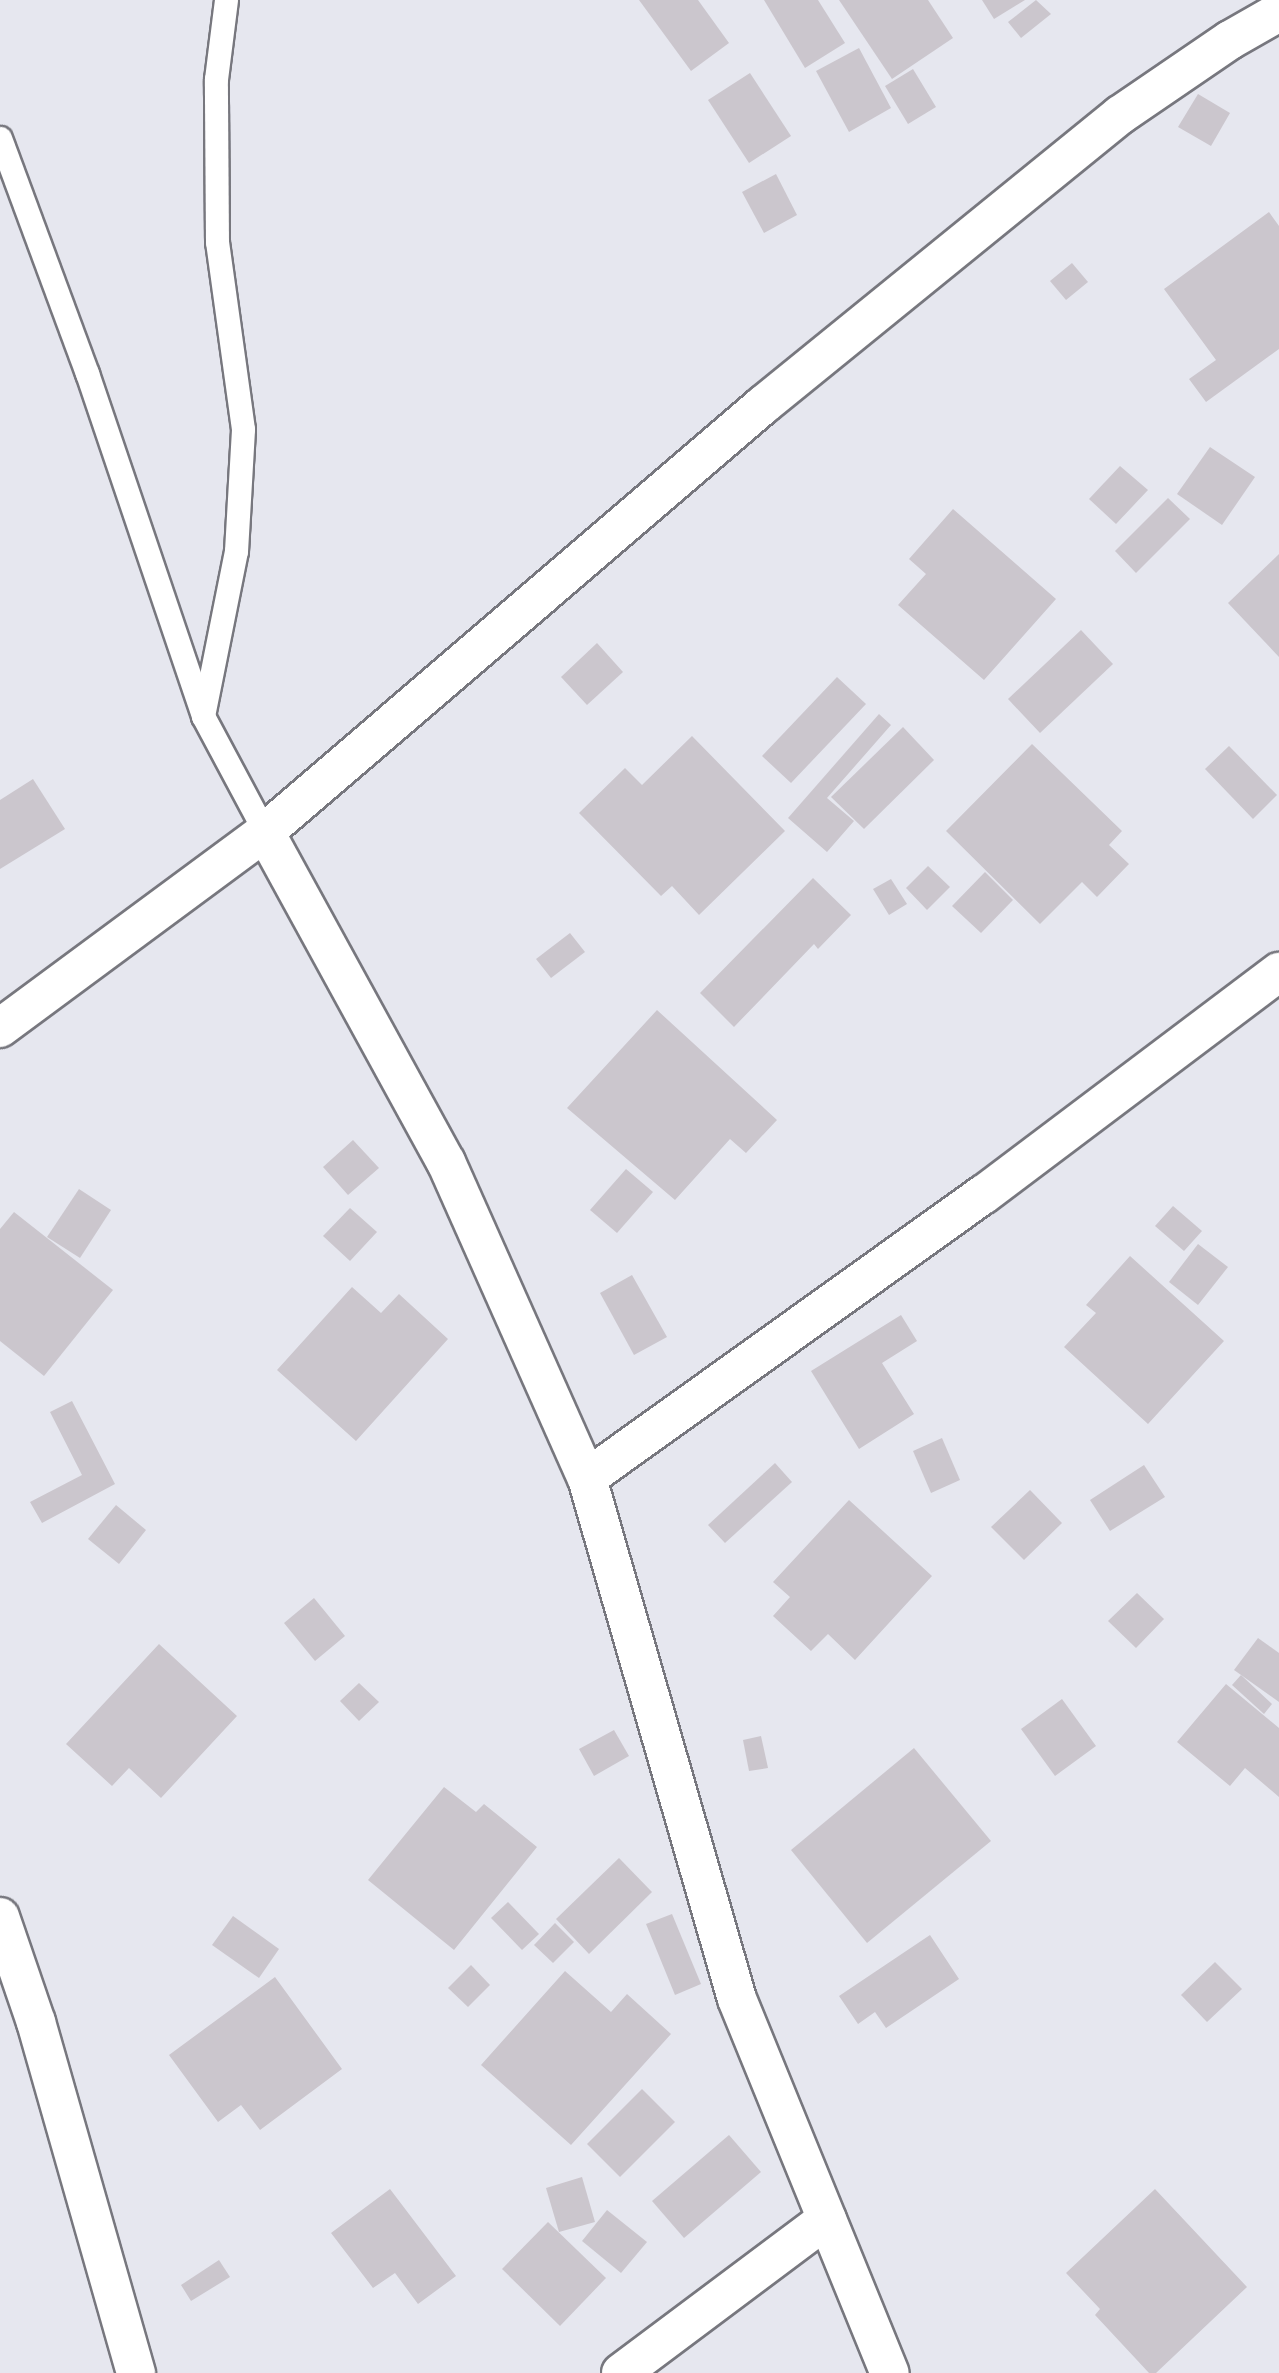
<!DOCTYPE html>
<style>
body{margin:0}
#map{position:relative;width:1279px;height:2373px;overflow:hidden;background:#e6e7ef;font-family:"Asap Condensed",sans-serif}
div>[style]{position:absolute}
[style*='--x']{left:calc(var(--x)*1px);top:calc(var(--y)*1px);width:calc(var(--w)*1px);rotate:calc(var(--a)*1deg)}
.building>*{inset:0;background:#cbc6cd}
.roads{filter:drop-shadow(2px 0 #77777e) drop-shadow(-2px 0 #77777e) drop-shadow(0 2px #77777e) drop-shadow(0 -2px #77777e)}
.service>*{height:23px;margin:-11.5px;padding:0 11.5px;transform-origin:11.5px;border-radius:11.5px;background:#fff}
.minor>*{height:38px;margin:-19px;padding:0 19px;transform-origin:19px;border-radius:19px;background:#fff}
span{translate:-50% -50%;white-space:nowrap;text-align:center;line-height:1.15;-webkit-text-stroke:6px #f4f4fc;paint-order:stroke}
</style>
<div id="map">
<div class="building">
<div style="clip-path:polygon(639px 0,698px 0,729px 43px,691px 71px)"></div>
<div style="clip-path:polygon(764px 0,818px 0,845px 43px,805px 68px)"></div>
<div style="clip-path:polygon(839px 0,928px 0,953px 38px,892px 79px)"></div>
<div style="clip-path:polygon(982px 0,1025px 0,994px 19px)"></div>
<div style="clip-path:polygon(1036px 0,1051px 14px,1021px 38px,1008px 22px)"></div>
<div style="clip-path:polygon(859px 48px,891px 108px,849px 132px,816px 71px)"></div>
<div style="clip-path:polygon(913px 69px,936px 107px,908px 124px,885px 86px)"></div>
<div style="clip-path:polygon(750px 73px,791px 136px,749px 163px,708px 100px)"></div>
<div style="clip-path:polygon(1198px 94px,1230px 113px,1211px 146px,1178px 127px)"></div>
<div style="clip-path:polygon(776px 174px,797px 215px,764px 233px,742px 192px)"></div>
<div style="clip-path:polygon(1269px 212px,1279px 226px,1279px 349px,1206px 402px,1189px 379px,1216px 360px,1164px 289px)"></div>
<div style="clip-path:polygon(1072px 263px,1088px 282px,1066px 300px,1050px 281px)"></div>
<div style="clip-path:polygon(1210px 447px,1255px 477px,1222px 525px,1177px 494px)"></div>
<div style="clip-path:polygon(1120px 466px,1148px 490px,1116px 524px,1089px 499px)"></div>
<div style="clip-path:polygon(1168px 498px,1190px 519px,1136px 573px,1115px 551px)"></div>
<div style="clip-path:polygon(953px 509px,1056px 599px,984px 680px,898px 605px,926px 574px,909px 559px)"></div>
<div style="clip-path:polygon(1279px 554px,1279px 657px,1228px 603px)"></div>
<div style="clip-path:polygon(1081px 630px,1113px 664px,1040px 733px,1008px 699px)"></div>
<div style="clip-path:polygon(597px 643px,623px 672px,587px 705px,561px 677px)"></div>
<div style="clip-path:polygon(837px 677px,866px 704px,791px 783px,762px 756px)"></div>
<div style="clip-path:polygon(879px 714px,891px 725px,827px 798px,854px 821px,827px 852px,788px 818px)"></div>
<div style="clip-path:polygon(903px 727px,934px 760px,864px 829px,831px 797px)"></div>
<div style="clip-path:polygon(692px 736px,785px 831px,699px 915px,672px 886px,661px 896px,579px 813px,625px 768px,642px 785px)"></div>
<div style="clip-path:polygon(1032px 744px,1122px 831px,1109px 845px,1129px 864px,1097px 897px,1082px 882px,1040px 924px,946px 831px)"></div>
<div style="clip-path:polygon(1229px 746px,1277px 795px,1253px 819px,1205px 769px)"></div>
<div style="clip-path:polygon(33px 779px,65px 829px,0 869px,0 800px)"></div>
<div style="clip-path:polygon(928px 866px,950px 887px,927px 910px,906px 888px)"></div>
<div style="clip-path:polygon(985px 872px,1013px 900px,981px 933px,952px 906px)"></div>
<div style="clip-path:polygon(813px 878px,851px 915px,818px 949px,814px 944px,734px 1027px,700px 993px)"></div>
<div style="clip-path:polygon(891px 879px,907px 904px,889px 915px,873px 889px)"></div>
<div style="clip-path:polygon(570px 933px,585px 952px,551px 978px,536px 959px)"></div>
<div style="clip-path:polygon(657px 1010px,777px 1120px,746px 1153px,730px 1139px,675px 1200px,567px 1108px)"></div>
<div style="clip-path:polygon(353px 1140px,379px 1168px,348px 1195px,323px 1167px)"></div>
<div style="clip-path:polygon(626px 1169px,653px 1192px,617px 1233px,590px 1210px)"></div>
<div style="clip-path:polygon(79px 1189px,111px 1210px,80px 1258px,47px 1237px)"></div>
<div style="clip-path:polygon(1173px 1206px,1202px 1231px,1184px 1251px,1155px 1226px)"></div>
<div style="clip-path:polygon(350px 1208px,377px 1232px,350px 1261px,323px 1236px)"></div>
<div style="clip-path:polygon(14px 1212px,113px 1290px,44px 1376px,0 1341px,0 1229px)"></div>
<div style="clip-path:polygon(1198px 1244px,1228px 1267px,1198px 1305px,1169px 1282px)"></div>
<div style="clip-path:polygon(1130px 1256px,1224px 1341px,1148px 1424px,1064px 1347px,1096px 1313px,1086px 1305px)"></div>
<div style="clip-path:polygon(632px 1275px,667px 1337px,634px 1355px,600px 1293px)"></div>
<div style="clip-path:polygon(352px 1287px,381px 1313px,399px 1294px,448px 1339px,356px 1441px,277px 1370px)"></div>
<div style="clip-path:polygon(901px 1315px,917px 1341px,882px 1363px,914px 1414px,859px 1449px,811px 1371px)"></div>
<div style="clip-path:polygon(72px 1401px,115px 1484px,42px 1523px,30px 1502px,82px 1475px,50px 1412px)"></div>
<div style="clip-path:polygon(942px 1438px,960px 1480px,931px 1493px,913px 1451px)"></div>
<div style="clip-path:polygon(775px 1463px,792px 1482px,725px 1543px,708px 1525px)"></div>
<div style="clip-path:polygon(1144px 1465px,1165px 1497px,1110px 1531px,1090px 1500px)"></div>
<div style="clip-path:polygon(1030px 1490px,1062px 1523px,1024px 1560px,991px 1527px)"></div>
<div style="clip-path:polygon(849px 1500px,932px 1576px,855px 1660px,828px 1634px,811px 1651px,773px 1616px,790px 1597px,773px 1582px)"></div>
<div style="clip-path:polygon(116px 1505px,146px 1530px,119px 1564px,88px 1539px)"></div>
<div style="clip-path:polygon(1137px 1593px,1164px 1619px,1136px 1648px,1108px 1621px)"></div>
<div style="clip-path:polygon(314px 1598px,345px 1636px,315px 1661px,284px 1623px)"></div>
<div style="clip-path:polygon(1258px 1638px,1279px 1653px,1279px 1702px,1234px 1670px)"></div>
<div style="clip-path:polygon(159px 1644px,237px 1716px,161px 1798px,129px 1768px,112px 1786px,66px 1744px)"></div>
<div style="clip-path:polygon(1241px 1675px,1272px 1704px,1264px 1714px,1232px 1685px)"></div>
<div style="clip-path:polygon(359px 1683px,379px 1702px,359px 1721px,340px 1701px)"></div>
<div style="clip-path:polygon(1226px 1684px,1279px 1728px,1279px 1797px,1245px 1768px,1230px 1786px,1177px 1742px)"></div>
<div style="clip-path:polygon(1062px 1699px,1096px 1746px,1055px 1776px,1021px 1729px)"></div>
<div style="clip-path:polygon(614px 1730px,629px 1756px,594px 1776px,579px 1749px)"></div>
<div style="clip-path:polygon(761px 1736px,768px 1768px,749px 1771px,743px 1740px)"></div>
<div style="clip-path:polygon(914px 1748px,991px 1841px,867px 1943px,791px 1850px)"></div>
<div style="clip-path:polygon(444px 1787px,476px 1812px,484px 1804px,537px 1847px,454px 1950px,368px 1880px)"></div>
<div style="clip-path:polygon(619px 1858px,652px 1892px,589px 1954px,556px 1919px)"></div>
<div style="clip-path:polygon(508px 1902px,539px 1934px,522px 1950px,491px 1918px)"></div>
<div style="clip-path:polygon(672px 1914px,701px 1984px,675px 1995px,646px 1924px)"></div>
<div style="clip-path:polygon(233px 1916px,279px 1949px,259px 1978px,212px 1945px)"></div>
<div style="clip-path:polygon(555px 1923px,574px 1942px,553px 1963px,534px 1945px)"></div>
<div style="clip-path:polygon(930px 1935px,959px 1979px,886px 2028px,875px 2012px,858px 2024px,839px 1996px)"></div>
<div style="clip-path:polygon(1215px 1962px,1242px 1989px,1207px 2022px,1181px 1995px)"></div>
<div style="clip-path:polygon(471px 1965px,490px 1985px,468px 2007px,448px 1988px)"></div>
<div style="clip-path:polygon(565px 1971px,611px 2012px,627px 1994px,671px 2034px,571px 2145px,481px 2065px)"></div>
<div style="clip-path:polygon(275px 1977px,342px 2069px,260px 2130px,241px 2105px,218px 2122px,169px 2055px)"></div>
<div style="clip-path:polygon(642px 2089px,675px 2122px,620px 2177px,587px 2144px)"></div>
<div style="clip-path:polygon(729px 2135px,761px 2172px,684px 2238px,652px 2201px)"></div>
<div style="clip-path:polygon(582px 2177px,595px 2222px,559px 2232px,546px 2188px)"></div>
<div style="clip-path:polygon(390px 2189px,456px 2276px,418px 2304px,395px 2273px,373px 2288px,331px 2233px)"></div>
<div style="clip-path:polygon(1155px 2189px,1247px 2287px,1156px 2373px,1149px 2373px,1095px 2315px,1100px 2309px,1066px 2273px)"></div>
<div style="clip-path:polygon(607px 2210px,647px 2242px,621px 2273px,582px 2241px)"></div>
<div style="clip-path:polygon(548px 2222px,606px 2278px,560px 2326px,502px 2269px)"></div>
<div style="clip-path:polygon(219px 2260px,230px 2277px,191px 2301px,181px 2285px)"></div>
</div>
<div class="roads">
<div class="service">
<div style="--x:0;--y:138;--w:251;--a:69.7"></div>
<div style="--x:87;--y:373;--w:362;--a:71.3"></div>
<div style="--x:203;--y:716;--w:132;--a:61.9"></div>
<div style="--x:203;--y:716;--w:168;--a:-78.7"></div>
<div style="--x:236;--y:551;--w:122;--a:-86.7"></div>
<div style="--x:243;--y:429;--w:189;--a:-97.9"></div>
<div style="--x:217;--y:242;--w:163;--a:-90.4"></div>
<div style="--x:216;--y:79;--w:80;--a:-82.8"></div>
</div>
<div class="minor">
<div style="--x:265;--y:832;--w:376;--a:61.3"></div>
<div style="--x:446;--y:1162;--w:346;--a:66"></div>
<div style="--x:587;--y:1478;--w:542;--a:73.94"></div>
<div style="--x:737;--y:1999;--w:404;--a:67.8"></div>
<div style="--x:0;--y:1028;--w:330;--a:-36.5"></div>
<div style="--x:265;--y:832;--w:656;--a:-40.61"></div>
<div style="--x:763;--y:405;--w:460;--a:-39.1"></div>
<div style="--x:1120;--y:115;--w:133;--a:-34.3"></div>
<div style="--x:1230;--y:40;--w:56;--a:-29.7"></div>
<div style="--x:587;--y:1478;--w:487;--a:-35.6"></div>
<div style="--x:983;--y:1195;--w:371;--a:-37"></div>
<div style="--x:0;--y:1917;--w:111;--a:71.1"></div>
<div style="--x:36;--y:2022;--w:365;--a:74.1"></div>
<div style="--x:621;--y:2373;--w:257;--a:-36.8"></div>
</div>
</div>
</div>
